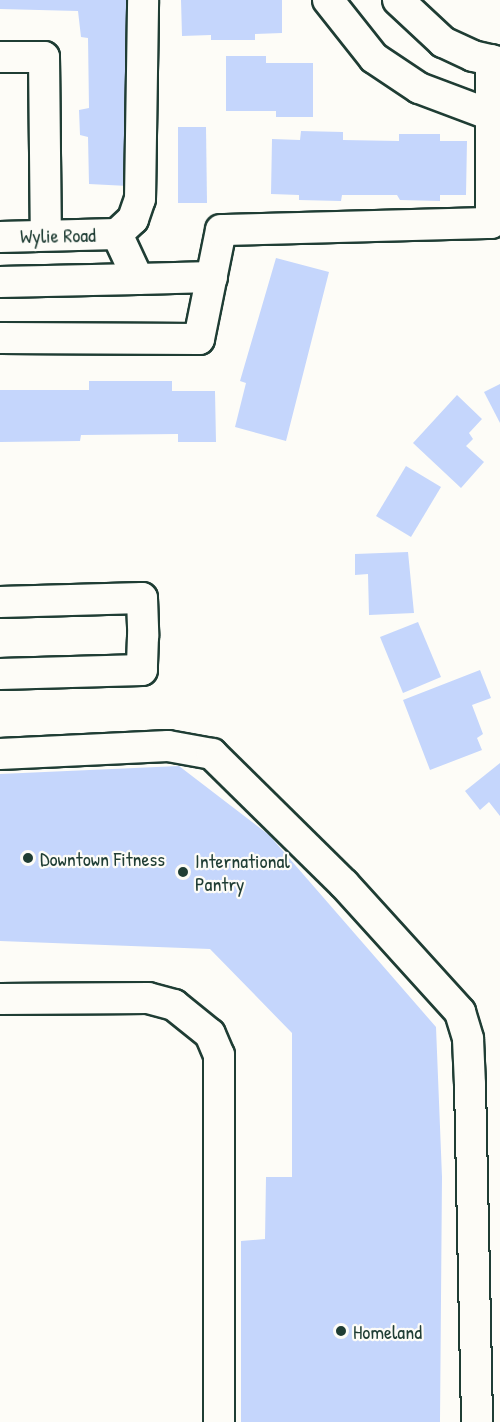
<!DOCTYPE html>
<style>
body{margin:0}
#map{position:relative;width:500px;height:1422px;overflow:hidden;background:#fdfcf7;font-family:"Patrick Hand",sans-serif}
div>[style]{position:absolute}
[style*='--x']{left:calc(var(--x)*1px);top:calc(var(--y)*1px);width:calc(var(--w)*1px);rotate:calc(var(--a)*1deg)}
.building>*{inset:0;background:#c5d6fc}
.roads{filter:drop-shadow(2px 0 #1f3d34) drop-shadow(-2px 0 #1f3d34) drop-shadow(0 2px #1f3d34) drop-shadow(0 -2px #1f3d34)}
.minor>*{height:30px;margin:-15px;padding:0 15px;transform-origin:15px;border-radius:15px;background:#fdfcf7}
.dots>*{width:16px;height:16px;translate:-50% -50%;box-sizing:border-box;border:3px solid #fdfcf7;border-radius:50%}
span{translate:-50% -50%;white-space:nowrap;text-align:center;line-height:1.15;-webkit-text-stroke:4.5px #fdfcf7;paint-order:stroke}
.street-label{font-size:20px;color:#1f3d34}
.poi-label{font-size:20px;color:#1f3d34}
.left{translate:0 -50%;text-align:left}
</style>
<div id="map">
<div class="building">
<div style="clip-path:polygon(0 0,127px 0,128px 186px,89px 184px,88px 137px,80px 135px,79px 110px,89px 108px,88px 38px,81px 37px,78px 11px,0 9px)"></div>
<div style="clip-path:polygon(181px 0,282px 0,282px 33px,255px 34px,255px 40px,211px 40px,211px 35px,182px 36px)"></div>
<div style="clip-path:polygon(226px 56px,266px 56px,266px 63px,313px 63px,313px 117px,276px 117px,276px 111px,226px 111px)"></div>
<div style="clip-path:polygon(178px 127px,206px 127px,207px 203px,178px 203px)"></div>
<div style="clip-path:polygon(301px 131px,343px 132px,343px 140px,399px 141px,399px 134px,440px 134px,440px 141px,467px 141px,466px 195px,440px 195px,440px 201px,400px 200px,397px 195px,342px 195px,341px 201px,299px 200px,299px 195px,271px 194px,272px 139px,300px 140px)"></div>
<div style="clip-path:polygon(276px 258px,329px 272px,286px 441px,235px 427px,246px 383px,240px 381px)"></div>
<div style="clip-path:polygon(89px 381px,172px 381px,172px 391px,215px 391px,216px 442px,178px 442px,178px 434px,81px 435px,80px 441px,0 442px,0 390px,89px 390px)"></div>
<div style="clip-path:polygon(500px 384px,500px 423px,484px 392px)"></div>
<div style="clip-path:polygon(457px 395px,482px 419px,469px 433px,473px 439px,466px 446px,484px 462px,461px 488px,413px 443px)"></div>
<div style="clip-path:polygon(406px 466px,441px 487px,411px 537px,376px 516px)"></div>
<div style="clip-path:polygon(408px 552px,414px 613px,369px 615px,368px 574px,355px 575px,355px 554px)"></div>
<div style="clip-path:polygon(418px 622px,441px 677px,403px 693px,380px 637px)"></div>
<div style="clip-path:polygon(480px 670px,491px 698px,472px 705px,483px 734px,477px 738px,482px 750px,430px 770px,403px 700px)"></div>
<div style="clip-path:polygon(500px 763px,500px 816px,489px 802px,480px 810px,465px 791px)"></div>
<div style="clip-path:polygon(179px 766px,269px 835px,436px 1027px,442px 1177px,440px 1422px,241px 1422px,241px 1241px,265px 1239px,266px 1177px,292px 1177px,292px 1033px,210px 949px,0 941px,0 774px)"></div>
</div>
<div class="roads">
<div class="minor">
<div style="--x:328;--y:0;--w:74;--a:51.6"></div>
<div style="--x:374;--y:58;--w:54;--a:33.7"></div>
<div style="--x:419;--y:88;--w:74;--a:20.6"></div>
<div style="--x:398;--y:0;--w:62;--a:43"></div>
<div style="--x:443;--y:42;--w:33;--a:25"></div>
<div style="--x:473;--y:56;--w:28;--a:13"></div>
<div style="--x:0;--y:57;--w:44;--a:0"></div>
<div style="--x:44;--y:57;--w:178;--a:89.4"></div>
<div style="--x:117;--y:234;--w:22;--a:-43"></div>
<div style="--x:133;--y:219;--w:21;--a:-71"></div>
<div style="--x:140;--y:199;--w:199;--a:-89.1"></div>
<div style="--x:0;--y:237;--w:117;--a:-1.5"></div>
<div style="--x:138;--y:279;--w:74;--a:-1.5"></div>
<div style="--x:0;--y:282;--w:138;--a:-1.2"></div>
<div style="--x:138;--y:279;--w:50;--a:-115"></div>
<div style="--x:0;--y:338;--w:199;--a:0.3"></div>
<div style="--x:199;--y:339;--w:111;--a:-78.6"></div>
<div style="--x:221;--y:230;--w:270;--a:-1.5"></div>
<div style="--x:491;--y:223;--w:163;--a:-90"></div>
<div style="--x:0;--y:602;--w:142;--a:-1.6"></div>
<div style="--x:142;--y:598;--w:38;--a:88"></div>
<div style="--x:143;--y:636;--w:34;--a:92"></div>
<div style="--x:142;--y:670;--w:142;--a:178.4"></div>
<div style="--x:0;--y:754;--w:168;--a:-2.7"></div>
<div style="--x:168;--y:746;--w:45;--a:10.3"></div>
<div style="--x:212;--y:754;--w:185;--a:44.6"></div>
<div style="--x:344;--y:884;--w:173;--a:47.8"></div>
<div style="--x:460;--y:1012;--w:28;--a:73"></div>
<div style="--x:468;--y:1039;--w:46;--a:87.5"></div>
<div style="--x:470;--y:1085;--w:337;--a:88.8"></div>
<div style="--x:0;--y:999;--w:148;--a:-0.4"></div>
<div style="--x:148;--y:998;--w:27;--a:15"></div>
<div style="--x:174;--y:1005;--w:46;--a:38.9"></div>
<div style="--x:210;--y:1034;--w:23;--a:67"></div>
<div style="--x:219;--y:1055;--w:367;--a:90"></div>
</div>
</div>
<div class="dots">
<div style="left:28px;top:858px;background:#1f3d34"></div>
<div style="left:183px;top:872px;background:#1f3d34"></div>
<div style="left:341px;top:1331px;background:#1f3d34"></div>
</div>
<div class="street-label">
<span style="left:58px;top:235px;rotate:-1deg">Wylie Road</span>
</div>
<div class="poi-label">
<span class="left" style="left:40px;top:858px">Downtown Fitness</span>
<span class="left" style="left:195px;top:872px">International<br>Pantry</span>
<span class="left" style="left:353px;top:1331px">Homeland</span>
</div>
</div>
